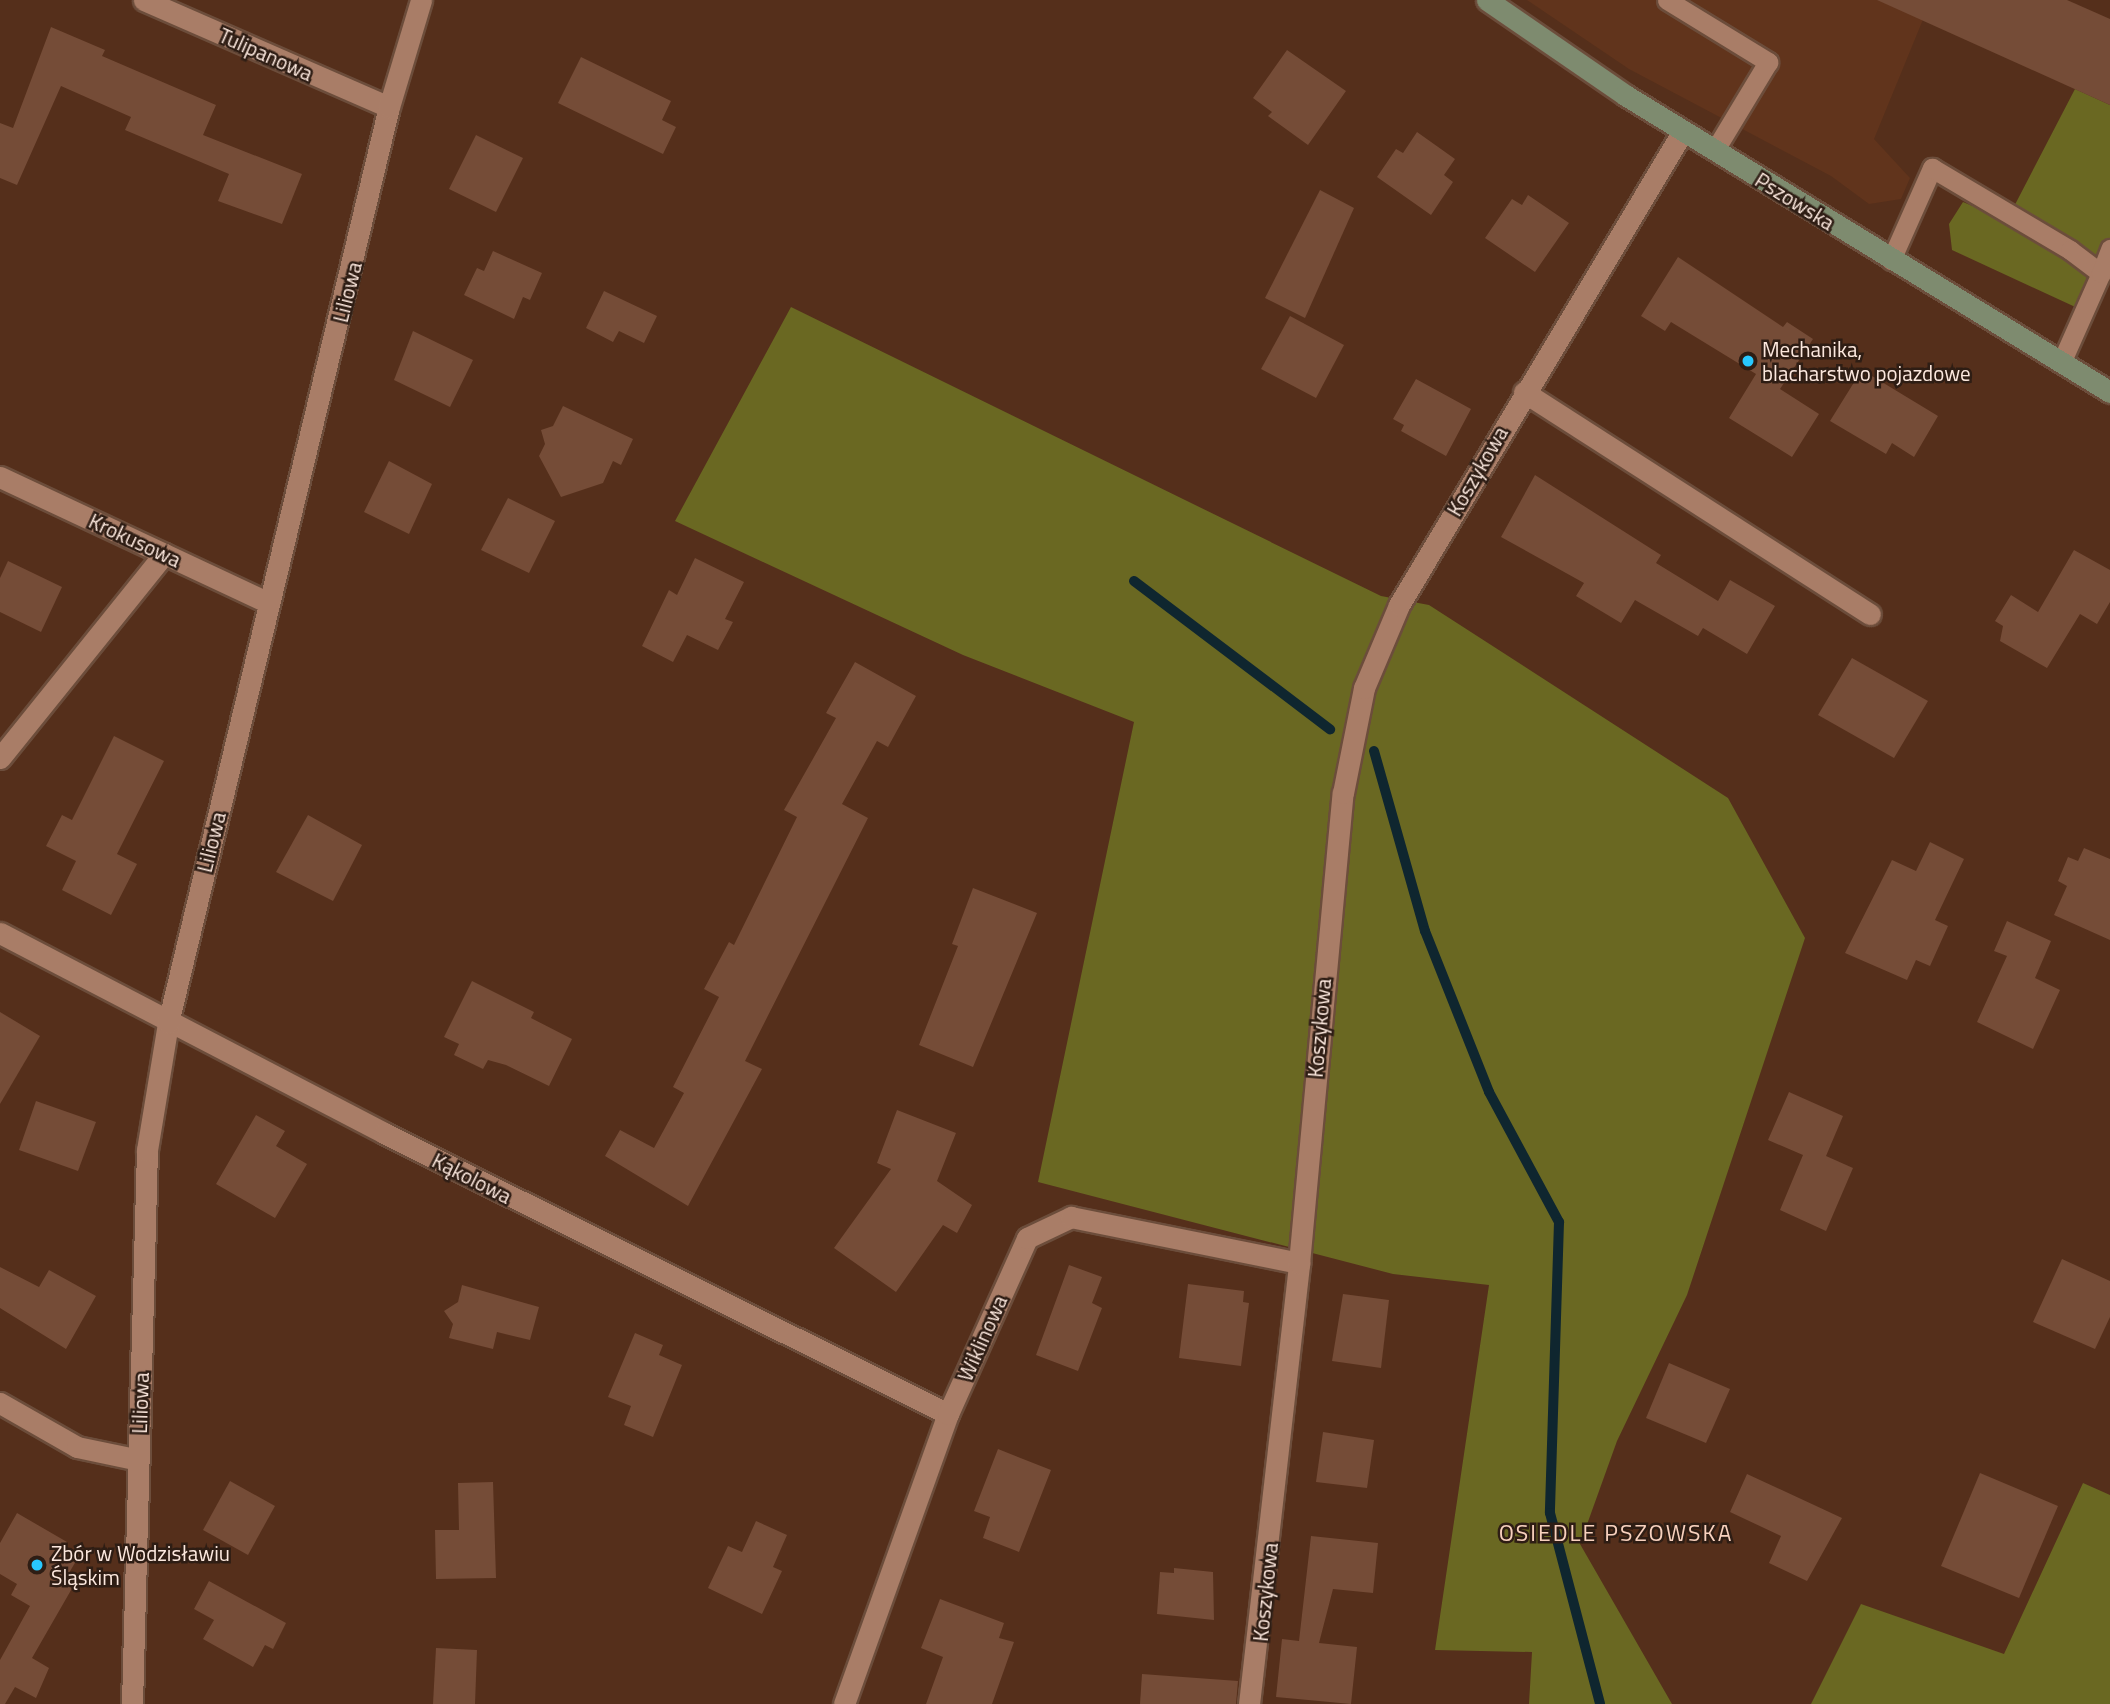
<!DOCTYPE html>
<meta charset="utf-8">
<style>
body{margin:0}
#map{position:relative;width:2110px;height:1704px;overflow:hidden;background:#552f1b;font-family:"Titillium Web",sans-serif}
div>[style]{position:absolute}
[style*='--x']{left:calc(var(--x)*1px);top:calc(var(--y)*1px);width:calc(var(--w)*1px);rotate:calc(var(--a)*1deg)}
.built>*{inset:0;background:#61341c}
.green>*{inset:0;background:#6a6822}
.stream>*{height:10px;margin:-5px;padding:0 5px;transform-origin:5px;border-radius:5px;background:#0f262f}
.building>*{inset:0;background:#754c37}
.roads{filter:drop-shadow(2px 0 #6c4d3b) drop-shadow(-2px 0 #6c4d3b) drop-shadow(0 2px #6c4d3b) drop-shadow(0 -2px #6c4d3b)}
.service>*{height:19px;margin:-9.5px;padding:0 9.5px;transform-origin:9.5px;border-radius:9.5px;background:#a97d67}
.minor>*{height:21px;margin:-10.5px;padding:0 10.5px;transform-origin:10.5px;border-radius:10.5px;background:#a97d67}
.secondary>*{height:21px;margin:-10.5px;padding:0 10.5px;transform-origin:10.5px;border-radius:10.5px;background:#7e8b6f}
.dots>*{width:19px;height:19px;translate:-50% -50%;box-sizing:border-box;border:4px solid #2e1d14;border-radius:50%}
span{translate:-50% -50%;white-space:nowrap;text-align:center;line-height:1.15;-webkit-text-stroke:5px #2e1d14;paint-order:stroke}
.street-label{font-size:21px;color:#fce8de}
.poi-label{font-size:21px;color:#fce8de}
.left{translate:0 -50%;text-align:left}
.neighbourhood-label{font-size:23px;color:#f8d1be;letter-spacing:2px}
</style>
<div id="map">
<div class="built">
<div style="clip-path:polygon(1527px 0,1931px 0,1874px 139px,1910px 178px,1901px 199px,1869px 204px,1831px 176px,1629px 69px)"></div>
</div>
<div class="green">
<div style="clip-path:polygon(2075px 89px,2110px 105px,2110px 248px,2084px 311px,1952px 250px,1949px 224px,1963px 202px,2007px 220px)"></div>
<div style="clip-path:polygon(791px 307px,1381px 596px,1429px 605px,1728px 798px,1805px 938px,1687px 1295px,1617px 1441px,1580px 1544px,1672px 1704px,1529px 1704px,1532px 1652px,1435px 1650px,1489px 1285px,1393px 1274px,1038px 1182px,1134px 722px,963px 655px,675px 521px)"></div>
<div style="clip-path:polygon(2083px 1483px,2110px 1495px,2110px 1704px,1811px 1704px,1861px 1604px,2004px 1654px)"></div>
</div>
<div class="stream">
<div style="--x:1134;--y:581;--w:246;--a:37.1"></div>
<div style="--x:1374;--y:751;--w:187;--a:74.2"></div>
<div style="--x:1425;--y:931;--w:173;--a:68.3"></div>
<div style="--x:1489;--y:1092;--w:148;--a:61.7"></div>
<div style="--x:1559;--y:1222;--w:291;--a:91.8"></div>
<div style="--x:1550;--y:1513;--w:197;--a:75.3"></div>
</div>
<div class="building">
<div style="clip-path:polygon(1877px 0,2067px 0,2110px 19px,2110px 105px)"></div>
<div style="clip-path:polygon(51px 27px,105px 50px,102px 56px,216px 105px,203px 135px,302px 174px,282px 224px,218px 201px,229px 174px,125px 130px,131px 117px,61px 86px,17px 185px,0 178px,0 123px,13px 128px)"></div>
<div style="clip-path:polygon(1287px 50px,1346px 91px,1308px 145px,1268px 116px,1272px 112px,1253px 98px)"></div>
<div style="clip-path:polygon(581px 57px,671px 101px,662px 120px,676px 127px,663px 154px,558px 103px)"></div>
<div style="clip-path:polygon(1417px 132px,1455px 159px,1444px 175px,1453px 182px,1431px 215px,1377px 177px,1396px 149px,1403px 153px)"></div>
<div style="clip-path:polygon(476px 135px,523px 158px,496px 212px,449px 189px)"></div>
<div style="clip-path:polygon(1320px 190px,1354px 208px,1305px 318px,1265px 298px)"></div>
<div style="clip-path:polygon(1528px 195px,1569px 223px,1535px 272px,1485px 238px,1512px 199px,1522px 205px)"></div>
<div style="clip-path:polygon(493px 251px,542px 273px,530px 300px,523px 297px,514px 319px,464px 295px,477px 268px,484px 271px)"></div>
<div style="clip-path:polygon(1678px 257px,1783px 327px,1787px 322px,1813px 339px,1780px 389px,1819px 414px,1792px 457px,1729px 418px,1756px 374px,1671px 322px,1665px 331px,1641px 316px)"></div>
<div style="clip-path:polygon(604px 291px,657px 316px,644px 343px,619px 331px,613px 342px,586px 328px)"></div>
<div style="clip-path:polygon(1290px 316px,1344px 345px,1316px 398px,1261px 369px)"></div>
<div style="clip-path:polygon(413px 331px,473px 360px,450px 407px,394px 380px)"></div>
<div style="clip-path:polygon(1858px 376px,1868px 382px,1872px 376px,1938px 416px,1914px 457px,1892px 443px,1886px 454px,1830px 421px)"></div>
<div style="clip-path:polygon(1416px 379px,1471px 409px,1446px 456px,1401px 431px,1404px 425px,1393px 419px)"></div>
<div style="clip-path:polygon(563px 406px,633px 439px,621px 465px,613px 461px,603px 483px,561px 497px,539px 456px,545px 444px,541px 430px,553px 426px)"></div>
<div style="clip-path:polygon(389px 461px,432px 484px,409px 534px,364px 512px)"></div>
<div style="clip-path:polygon(1535px 475px,1661px 555px,1656px 563px,1718px 601px,1730px 580px,1775px 606px,1747px 654px,1703px 628px,1698px 636px,1635px 600px,1621px 623px,1576px 596px,1584px 583px,1501px 537px)"></div>
<div style="clip-path:polygon(508px 498px,555px 521px,529px 573px,481px 550px)"></div>
<div style="clip-path:polygon(2074px 550px,2110px 570px,2110px 602px,2097px 624px,2080px 614px,2047px 668px,2000px 641px,2003px 626px,1995px 621px,2011px 595px,2038px 612px)"></div>
<div style="clip-path:polygon(695px 558px,744px 582px,725px 619px,733px 622px,718px 650px,687px 635px,673px 662px,642px 646px,669px 590px,677px 595px)"></div>
<div style="clip-path:polygon(8px 561px,62px 587px,41px 632px,0 612px,0 578px)"></div>
<div style="clip-path:polygon(1852px 658px,1928px 701px,1894px 758px,1818px 715px)"></div>
<div style="clip-path:polygon(855px 662px,916px 696px,888px 747px,877px 741px,842px 804px,868px 818px,745px 1061px,762px 1069px,688px 1206px,605px 1156px,620px 1130px,654px 1148px,684px 1093px,673px 1087px,719px 997px,704px 989px,729px 942px,734px 945px,797px 817px,784px 810px,836px 718px,826px 713px)"></div>
<div style="clip-path:polygon(114px 736px,164px 761px,117px 854px,137px 864px,111px 915px,62px 890px,76px 861px,46px 846px,62px 815px,72px 820px)"></div>
<div style="clip-path:polygon(308px 815px,362px 845px,333px 901px,276px 872px)"></div>
<div style="clip-path:polygon(1930px 842px,1964px 859px,1935px 920px,1948px 926px,1930px 966px,1916px 960px,1907px 980px,1845px 953px,1892px 860px,1916px 871px)"></div>
<div style="clip-path:polygon(2084px 848px,2110px 859px,2110px 940px,2054px 915px,2067px 886px,2058px 881px,2068px 857px,2078px 861px)"></div>
<div style="clip-path:polygon(973px 888px,1037px 913px,973px 1067px,919px 1045px,958px 946px,952px 944px)"></div>
<div style="clip-path:polygon(2007px 921px,2051px 941px,2035px 978px,2060px 990px,2033px 1049px,1977px 1022px,2007px 956px,1994px 951px)"></div>
<div style="clip-path:polygon(472px 981px,534px 1012px,531px 1018px,572px 1039px,549px 1086px,506px 1065px,488px 1060px,483px 1069px,454px 1055px,459px 1044px,444px 1037px)"></div>
<div style="clip-path:polygon(0 1012px,40px 1036px,0 1104px)"></div>
<div style="clip-path:polygon(1789px 1092px,1843px 1116px,1826px 1156px,1853px 1168px,1826px 1231px,1780px 1210px,1803px 1155px,1768px 1140px)"></div>
<div style="clip-path:polygon(36px 1101px,96px 1122px,78px 1171px,19px 1150px)"></div>
<div style="clip-path:polygon(897px 1110px,956px 1133px,937px 1181px,972px 1205px,957px 1233px,943px 1225px,896px 1292px,834px 1248px,891px 1169px,877px 1163px)"></div>
<div style="clip-path:polygon(256px 1115px,285px 1131px,276px 1146px,307px 1164px,275px 1218px,216px 1184px)"></div>
<div style="clip-path:polygon(2062px 1259px,2110px 1281px,2110px 1317px,2095px 1349px,2033px 1322px)"></div>
<div style="clip-path:polygon(1069px 1265px,1102px 1277px,1092px 1303px,1102px 1308px,1078px 1371px,1036px 1355px)"></div>
<div style="clip-path:polygon(0 1267px,39px 1287px,49px 1270px,96px 1296px,66px 1349px,0 1308px)"></div>
<div style="clip-path:polygon(1188px 1284px,1244px 1291px,1243px 1302px,1249px 1303px,1241px 1366px,1179px 1358px)"></div>
<div style="clip-path:polygon(462px 1285px,539px 1307px,530px 1340px,497px 1332px,493px 1349px,449px 1338px,453px 1324px,444px 1311px,458px 1302px)"></div>
<div style="clip-path:polygon(1343px 1294px,1389px 1300px,1381px 1368px,1332px 1361px)"></div>
<div style="clip-path:polygon(635px 1333px,663px 1345px,659px 1355px,682px 1365px,653px 1437px,624px 1425px,631px 1406px,608px 1397px)"></div>
<div style="clip-path:polygon(1669px 1363px,1730px 1389px,1706px 1443px,1646px 1418px)"></div>
<div style="clip-path:polygon(1323px 1432px,1374px 1440px,1367px 1488px,1316px 1482px)"></div>
<div style="clip-path:polygon(998px 1449px,1051px 1470px,1019px 1552px,983px 1538px,990px 1517px,974px 1511px)"></div>
<div style="clip-path:polygon(1980px 1473px,2058px 1506px,2019px 1598px,1941px 1566px)"></div>
<div style="clip-path:polygon(1747px 1474px,1842px 1518px,1807px 1581px,1769px 1563px,1781px 1536px,1730px 1512px)"></div>
<div style="clip-path:polygon(230px 1481px,275px 1506px,248px 1555px,203px 1530px)"></div>
<div style="clip-path:polygon(493px 1482px,496px 1578px,436px 1579px,435px 1530px,459px 1530px,458px 1483px)"></div>
<div style="clip-path:polygon(17px 1513px,67px 1542px,64px 1547px,79px 1556px,69px 1573px,78px 1578px,32px 1658px,49px 1668px,36px 1698px,15px 1687px,5px 1704px,0 1704px,0 1660px,30px 1606px,11px 1595px,17px 1584px,0 1574px,0 1543px)"></div>
<div style="clip-path:polygon(756px 1521px,787px 1535px,773px 1567px,782px 1571px,762px 1614px,708px 1588px,728px 1546px,742px 1552px)"></div>
<div style="clip-path:polygon(1311px 1536px,1378px 1543px,1373px 1593px,1333px 1589px,1319px 1643px,1357px 1647px,1351px 1704px,1276px 1697px,1282px 1639px,1299px 1641px)"></div>
<div style="clip-path:polygon(1174px 1568px,1213px 1572px,1214px 1620px,1157px 1614px,1160px 1572px,1174px 1573px)"></div>
<div style="clip-path:polygon(209px 1581px,286px 1623px,273px 1649px,265px 1645px,253px 1667px,203px 1639px,214px 1620px,194px 1609px)"></div>
<div style="clip-path:polygon(940px 1599px,1004px 1623px,999px 1638px,1014px 1642px,992px 1704px,926px 1704px,943px 1657px,921px 1648px)"></div>
<div style="clip-path:polygon(436px 1648px,477px 1650px,475px 1704px,433px 1704px)"></div>
<div style="clip-path:polygon(1142px 1674px,1238px 1681px,1236px 1704px,1140px 1704px)"></div>
</div>
<div class="roads">
<div class="service">
<div style="--x:1667;--y:0;--w:119;--a:31.5"></div>
<div style="--x:1768;--y:62;--w:103;--a:121.1"></div>
<div style="--x:1891;--y:260;--w:101;--a:-66"></div>
<div style="--x:1932;--y:168;--w:161;--a:30.7"></div>
<div style="--x:2070;--y:250;--w:39;--a:37"></div>
<div style="--x:2101;--y:273;--w:98;--a:114"></div>
<div style="--x:2101;--y:273;--w:26;--a:-69"></div>
</div>
<div class="minor">
<div style="--x:144;--y:0;--w:267;--a:23.6"></div>
<div style="--x:1524;--y:392;--w:411;--a:32.7"></div>
<div style="--x:0;--y:477;--w:297;--a:25.1"></div>
<div style="--x:0;--y:758;--w:262;--a:-51.2"></div>
<div style="--x:0;--y:933;--w:433;--a:27.5"></div>
<div style="--x:384;--y:1133;--w:630;--a:26.48"></div>
<div style="--x:0;--y:1403;--w:89;--a:29.7"></div>
<div style="--x:77;--y:1447;--w:63;--a:11.8"></div>
<div style="--x:132;--y:1704;--w:554;--a:-88.45"></div>
<div style="--x:147;--y:1150;--w:129;--a:-80.6"></div>
<div style="--x:168;--y:1023;--w:942;--a:-76.44"></div>
<div style="--x:389;--y:107;--w:112;--a:-73.3"></div>
<div style="--x:844;--y:1704;--w:308;--a:-70.3"></div>
<div style="--x:948;--y:1414;--w:193;--a:-65.8"></div>
<div style="--x:1027;--y:1238;--w:49;--a:-25.5"></div>
<div style="--x:1071;--y:1217;--w:233;--a:11.4"></div>
<div style="--x:1249;--y:1704;--w:444;--a:-83.5"></div>
<div style="--x:1299;--y:1263;--w:472;--a:-84.7"></div>
<div style="--x:1343;--y:793;--w:107;--a:-78.7"></div>
<div style="--x:1364;--y:688;--w:90;--a:-67.1"></div>
<div style="--x:1399;--y:605;--w:553;--a:-59.07"></div>
</div>
<div class="secondary">
<div style="--x:1487;--y:0;--w:168;--a:34.5"></div>
<div style="--x:1625;--y:95;--w:569;--a:31.48"></div>
</div>
</div>
<div class="dots">
<div style="left:1748px;top:361px;background:#28c8ff"></div>
<div style="left:37px;top:1565px;background:#28c8ff"></div>
</div>
<div class="street-label">
<span style="left:266px;top:54px;rotate:24deg">Tulipanowa</span>
<span style="left:1795px;top:201px;rotate:32deg">Pszowska</span>
<span style="left:347px;top:292px;rotate:-76deg">Liliowa</span>
<span style="left:1477px;top:471px;rotate:-60deg">Koszykowa</span>
<span style="left:135px;top:540px;rotate:25deg">Krokusowa</span>
<span style="left:211px;top:842px;rotate:-76deg">Liliowa</span>
<span style="left:1319px;top:1028px;rotate:-85deg">Koszykowa</span>
<span style="left:472px;top:1178px;rotate:27deg">Kąkolowa</span>
<span style="left:982px;top:1338px;rotate:-66deg">Wiklinowa</span>
<span style="left:140px;top:1403px;rotate:-88deg">Liliowa</span>
<span style="left:1265px;top:1592px;rotate:-84deg">Koszykowa</span>
</div>
<div class="poi-label">
<span class="left" style="left:1762px;top:361px">Mechanika,<br>blacharstwo pojazdowe</span>
<span class="left" style="left:51px;top:1565px">Zbór w Wodzisławiu<br>Śląskim</span>
</div>
<div class="neighbourhood-label">
<span style="left:1616px;top:1533px">OSIEDLE PSZOWSKA</span>
</div>
</div>
